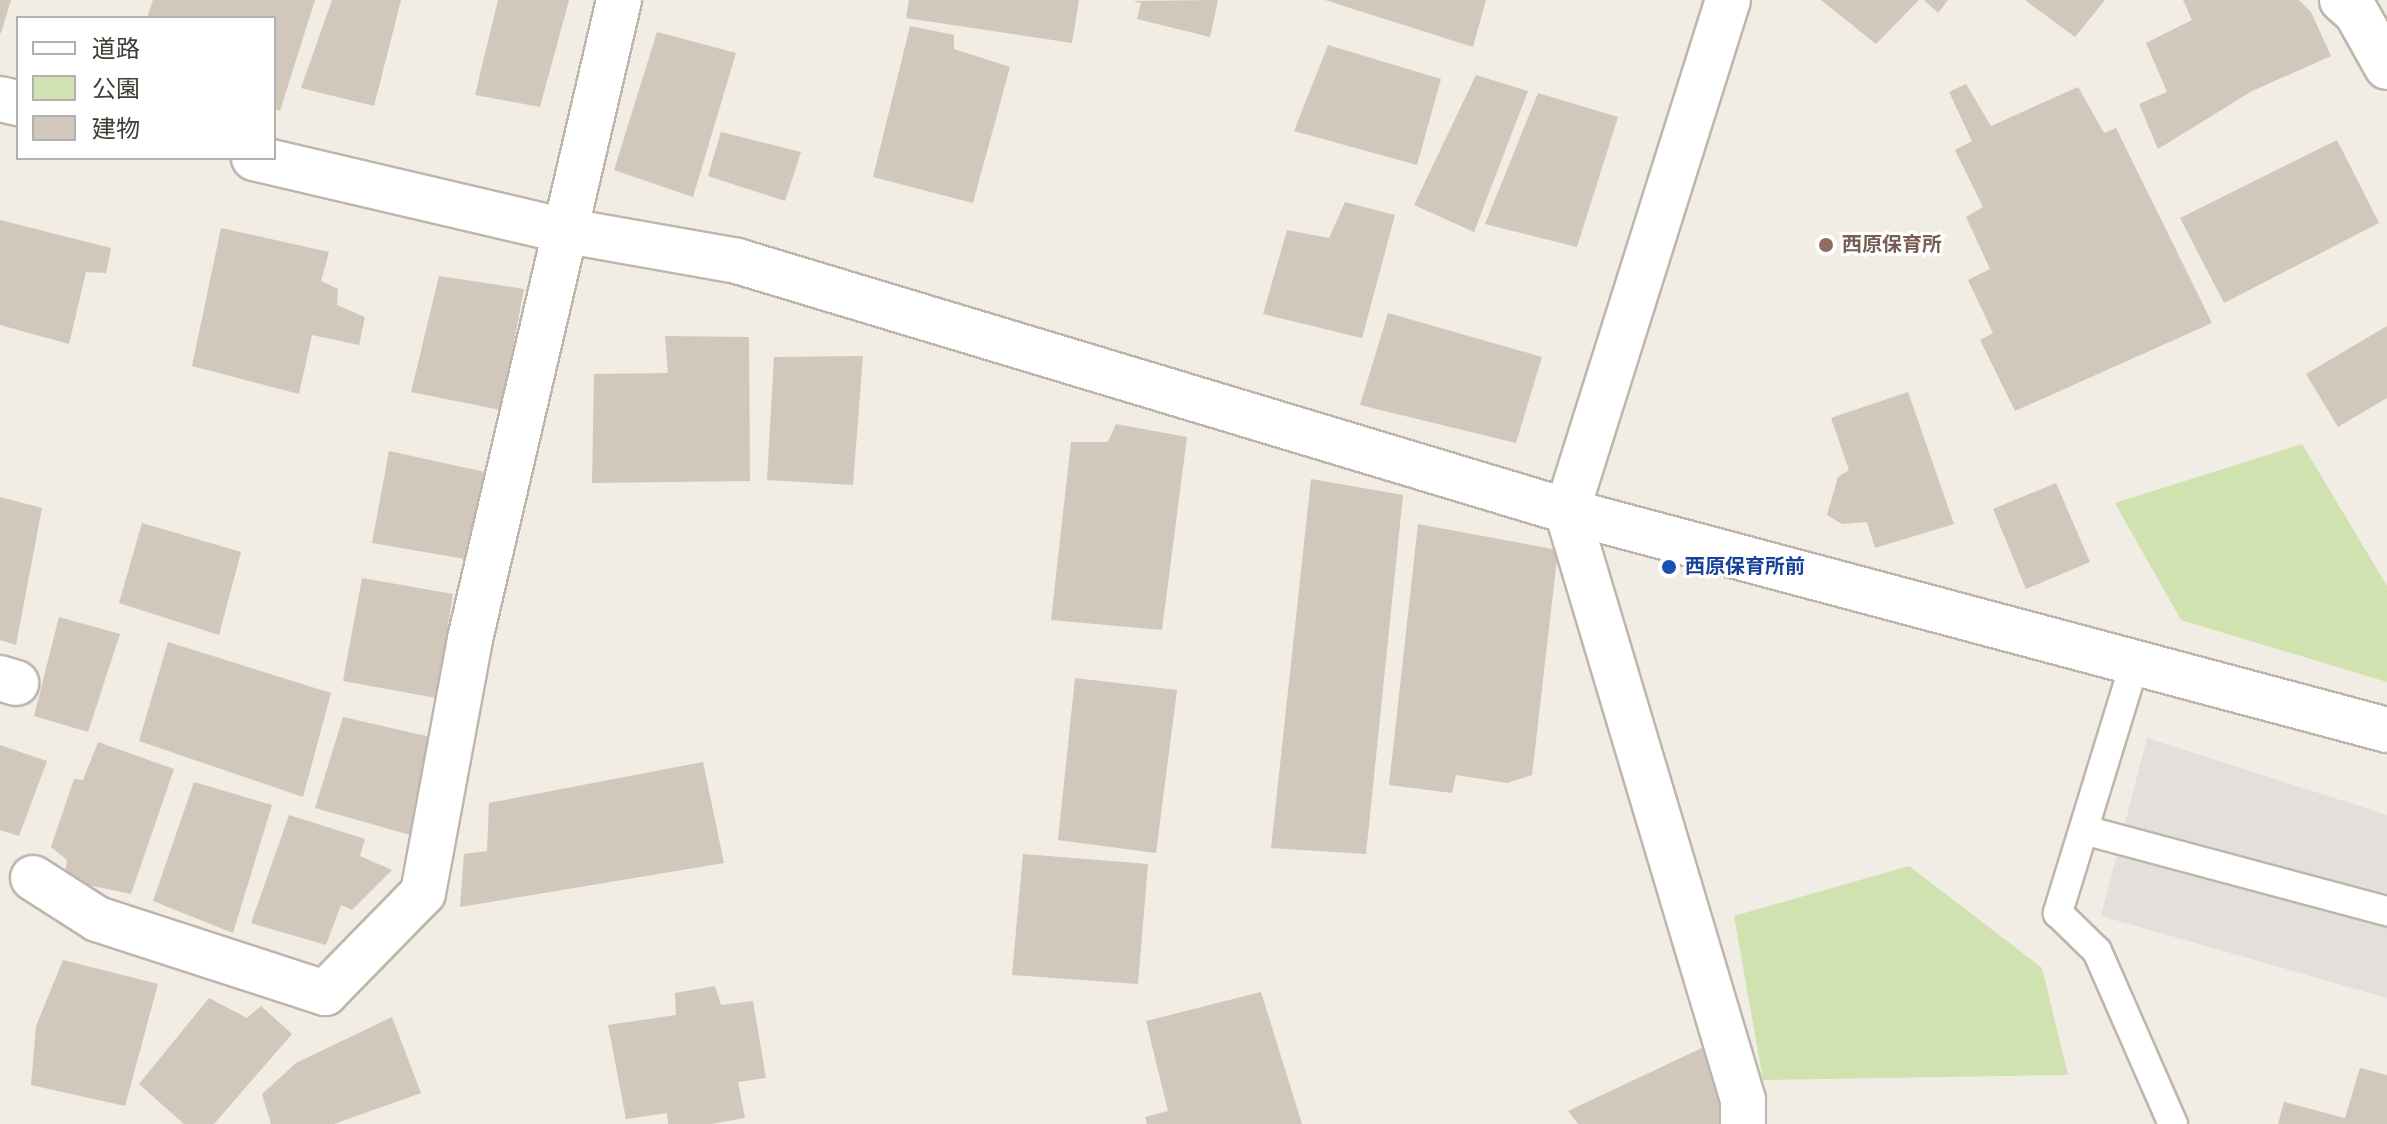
<!DOCTYPE html>
<meta charset="utf-8">
<style>
body{margin:0}
#map{position:relative;width:2387px;height:1124px;overflow:hidden;background:#f1ece4;font-family:"Source Sans 3","Noto Sans JP",sans-serif}
div>[style]{position:absolute}
[style*='--x']{left:calc(var(--x)*1px);top:calc(var(--y)*1px);width:calc(var(--w)*1px);rotate:calc(var(--a)*1deg)}
.green>*{inset:0;background:#cfe2af}
.parking>*{inset:0;background:#e2dfdc}
.building>*{inset:0;background:#d1c7bb}
.roads{filter:drop-shadow(2px 0 #beb6ab) drop-shadow(-2px 0 #beb6ab) drop-shadow(0 2px #beb6ab) drop-shadow(0 -2px #beb6ab)}
.service>*{height:28px;margin:-14px;padding:0 14px;transform-origin:14px;border-radius:14px;background:#fff}
.minor>*{height:44px;margin:-22px;padding:0 22px;transform-origin:22px;border-radius:22px;background:#fff}
.tertiary>*{height:44px;margin:-22px;padding:0 22px;transform-origin:22px;border-radius:22px;background:#fff}
.dots>*{width:22px;height:22px;translate:-50% -50%;box-sizing:border-box;border:4px solid #fff;border-radius:50%}
span{translate:-50% -50%;white-space:nowrap;text-align:center;line-height:1.15;-webkit-text-stroke:6px #fff;paint-order:stroke}
.education-label{font-size:20px;color:#785e54;font-weight:700}
.left{translate:0 -50%;text-align:left}
.transit-label{font-size:20px;color:#164399;font-weight:700}
.legend{position:absolute;left:16px;top:16px;width:260px;height:144px;box-sizing:border-box;background:#fff;border:2px solid #b3b1ae;margin:0;padding:10px 14px;list-style:none;font-size:24px;color:#423c35}
.legend li{display:flex;align-items:center;gap:16px;height:40px}
.legend b{width:40px;border:2px solid #b3b1ae}
</style>
<div id="map">
<div class="green">
<div style="clip-path:polygon(2302px 444px,2387px 586px,2387px 682px,2181px 620px,2115px 503px)"></div>
<div style="clip-path:polygon(1909px 866px,2042px 968px,2068px 1075px,1763px 1080px,1734px 916px)"></div>
</div>
<div class="parking">
<div style="clip-path:polygon(2147px 738px,2387px 815px,2387px 998px,2101px 916px)"></div>
</div>
<div class="building">
<div style="clip-path:polygon(0 0,11px 0,1px 33px,0 33px)"></div>
<div style="clip-path:polygon(153px 0,315px 0,280px 111px,274px 109px,274px 18px,147px 18px)"></div>
<div style="clip-path:polygon(332px 0,401px 0,374px 106px,301px 88px)"></div>
<div style="clip-path:polygon(498px 0,569px 0,540px 107px,475px 95px)"></div>
<div style="clip-path:polygon(909px 0,1079px 0,1072px 43px,906px 18px)"></div>
<div style="clip-path:polygon(1218px 0,1210px 37px,1137px 19px,1141px 3px,1133px 1px)"></div>
<div style="clip-path:polygon(1325px 0,1486px 0,1473px 47px)"></div>
<div style="clip-path:polygon(1821px 0,1919px 0,1876px 44px)"></div>
<div style="clip-path:polygon(1924px 0,1948px 0,1938px 13px)"></div>
<div style="clip-path:polygon(2025px 0,2105px 0,2075px 37px)"></div>
<div style="clip-path:polygon(2183px 0,2299px 0,2311px 12px,2331px 56px,2252px 91px,2158px 149px,2139px 104px,2167px 92px,2146px 43px,2192px 20px)"></div>
<div style="clip-path:polygon(910px 26px,954px 35px,954px 49px,1010px 67px,973px 203px,873px 177px)"></div>
<div style="clip-path:polygon(657px 32px,736px 53px,693px 197px,614px 170px)"></div>
<div style="clip-path:polygon(1328px 45px,1441px 79px,1417px 165px,1294px 131px)"></div>
<div style="clip-path:polygon(1476px 75px,1528px 91px,1474px 232px,1414px 205px)"></div>
<div style="clip-path:polygon(1966px 84px,1991px 126px,2078px 87px,2104px 133px,2116px 128px,2212px 323px,2015px 411px,1980px 340px,1993px 333px,1968px 280px,1990px 269px,1966px 217px,1983px 207px,1955px 150px,1972px 141px,1949px 92px)"></div>
<div style="clip-path:polygon(1538px 93px,1618px 117px,1577px 247px,1485px 224px)"></div>
<div style="clip-path:polygon(721px 132px,801px 152px,785px 201px,708px 176px)"></div>
<div style="clip-path:polygon(2337px 140px,2379px 223px,2224px 303px,2180px 218px)"></div>
<div style="clip-path:polygon(1345px 202px,1395px 215px,1362px 338px,1263px 314px,1287px 230px,1329px 238px)"></div>
<div style="clip-path:polygon(0 220px,111px 248px,106px 273px,86px 272px,69px 344px,0 325px)"></div>
<div style="clip-path:polygon(221px 228px,329px 252px,321px 281px,338px 289px,337px 305px,365px 317px,359px 345px,312px 335px,299px 394px,192px 366px)"></div>
<div style="clip-path:polygon(439px 276px,524px 289px,501px 410px,411px 392px)"></div>
<div style="clip-path:polygon(1388px 313px,1542px 357px,1516px 443px,1360px 405px)"></div>
<div style="clip-path:polygon(2387px 326px,2387px 398px,2338px 427px,2306px 374px)"></div>
<div style="clip-path:polygon(665px 336px,749px 337px,750px 481px,592px 483px,594px 374px,668px 373px)"></div>
<div style="clip-path:polygon(863px 356px,853px 485px,767px 480px,774px 357px)"></div>
<div style="clip-path:polygon(1908px 392px,1954px 524px,1875px 548px,1867px 522px,1842px 524px,1827px 515px,1838px 477px,1849px 470px,1831px 418px)"></div>
<div style="clip-path:polygon(1116px 424px,1187px 437px,1162px 630px,1051px 620px,1071px 442px,1108px 442px)"></div>
<div style="clip-path:polygon(389px 451px,485px 472px,465px 559px,372px 543px)"></div>
<div style="clip-path:polygon(1311px 479px,1403px 495px,1366px 854px,1271px 848px)"></div>
<div style="clip-path:polygon(2056px 483px,2090px 562px,2026px 589px,1993px 509px)"></div>
<div style="clip-path:polygon(0 497px,42px 508px,16px 645px,0 640px)"></div>
<div style="clip-path:polygon(142px 523px,241px 552px,219px 635px,119px 603px)"></div>
<div style="clip-path:polygon(1418px 524px,1558px 550px,1532px 775px,1507px 783px,1456px 775px,1452px 793px,1389px 785px)"></div>
<div style="clip-path:polygon(362px 578px,453px 594px,436px 698px,343px 681px)"></div>
<div style="clip-path:polygon(59px 617px,120px 634px,88px 732px,34px 716px)"></div>
<div style="clip-path:polygon(168px 642px,331px 693px,303px 797px,139px 741px)"></div>
<div style="clip-path:polygon(1075px 678px,1177px 690px,1156px 853px,1058px 840px)"></div>
<div style="clip-path:polygon(343px 717px,435px 738px,414px 836px,315px 808px)"></div>
<div style="clip-path:polygon(98px 742px,174px 769px,131px 894px,64px 880px,67px 860px,51px 847px,74px 779px,83px 780px)"></div>
<div style="clip-path:polygon(0 745px,47px 761px,19px 836px,0 830px)"></div>
<div style="clip-path:polygon(703px 762px,724px 863px,460px 907px,464px 854px,487px 851px,489px 803px)"></div>
<div style="clip-path:polygon(194px 782px,272px 805px,233px 933px,153px 901px)"></div>
<div style="clip-path:polygon(289px 815px,365px 839px,360px 856px,392px 870px,352px 910px,341px 905px,326px 945px,251px 923px)"></div>
<div style="clip-path:polygon(1023px 854px,1148px 864px,1138px 984px,1012px 975px)"></div>
<div style="clip-path:polygon(63px 960px,158px 984px,125px 1106px,31px 1085px,36px 1026px)"></div>
<div style="clip-path:polygon(715px 986px,721px 1005px,753px 1001px,766px 1078px,738px 1082px,745px 1118px,711px 1124px,668px 1124px,667px 1113px,626px 1119px,608px 1025px,676px 1015px,675px 993px)"></div>
<div style="clip-path:polygon(1261px 992px,1302px 1124px,1147px 1124px,1145px 1117px,1168px 1111px,1146px 1021px)"></div>
<div style="clip-path:polygon(209px 998px,247px 1018px,261px 1006px,292px 1034px,214px 1124px,184px 1124px,139px 1084px)"></div>
<div style="clip-path:polygon(392px 1017px,421px 1093px,334px 1124px,271px 1124px,262px 1094px,296px 1063px)"></div>
<div style="clip-path:polygon(1704px 1047px,1725px 1090px,1726px 1124px,1578px 1124px,1568px 1111px)"></div>
<div style="clip-path:polygon(2360px 1068px,2387px 1075px,2387px 1124px,2278px 1124px,2284px 1102px,2345px 1118px)"></div>
</div>
<div class="roads">
<div class="service">
<div style="--x:2135;--y:662;--w:263;--a:107.1"></div>
<div style="--x:2058;--y:913;--w:54;--a:44.3"></div>
<div style="--x:2097;--y:951;--w:189;--a:66.3"></div>
<div style="--x:2084;--y:830;--w:314;--a:15"></div>
</div>
<div class="minor">
<div style="--x:1728;--y:0;--w:536;--a:107.49"></div>
<div style="--x:1567;--y:511;--w:615;--a:73.36"></div>
<div style="--x:1743;--y:1100;--w:24;--a:90"></div>
<div style="--x:2342;--y:0;--w:18;--a:41"></div>
<div style="--x:2356;--y:12;--w:63;--a:60.6"></div>
<div style="--x:0;--y:678;--w:17;--a:17"></div>
<div style="--x:33;--y:878;--w:76;--a:32.6"></div>
<div style="--x:97;--y:919;--w:240;--a:18"></div>
<div style="--x:325;--y:993;--w:140;--a:-45.6"></div>
<div style="--x:423;--y:893;--w:258;--a:-79.5"></div>
<div style="--x:470;--y:639;--w:656;--a:-76.87"></div>
</div>
<div class="tertiary">
<div style="--x:0;--y:99;--w:18;--a:13"></div>
<div style="--x:254;--y:158;--w:316;--a:13.2"></div>
<div style="--x:562;--y:230;--w:178;--a:10"></div>
<div style="--x:737;--y:261;--w:867;--a:16.76"></div>
<div style="--x:1567;--y:511;--w:849;--a:14.95"></div>
</div>
</div>
<div class="dots">
<div style="left:1826px;top:245px;background:#8d6e63"></div>
<div style="left:1669px;top:567px;background:#1a4fb4"></div>
</div>
<div class="education-label">
<span class="left" style="left:1842px;top:245px">西原保育所</span>
</div>
<div class="transit-label">
<span class="left" style="left:1685px;top:567px">西原保育所前</span>
</div>
<ul class="legend">
<li><b style="height:10px;background:#fff"></b>道路</li>
<li><b style="height:22px;background:#cfe2af"></b>公園</li>
<li><b style="height:22px;background:#d1c7bb"></b>建物</li>
</ul>
</div>
